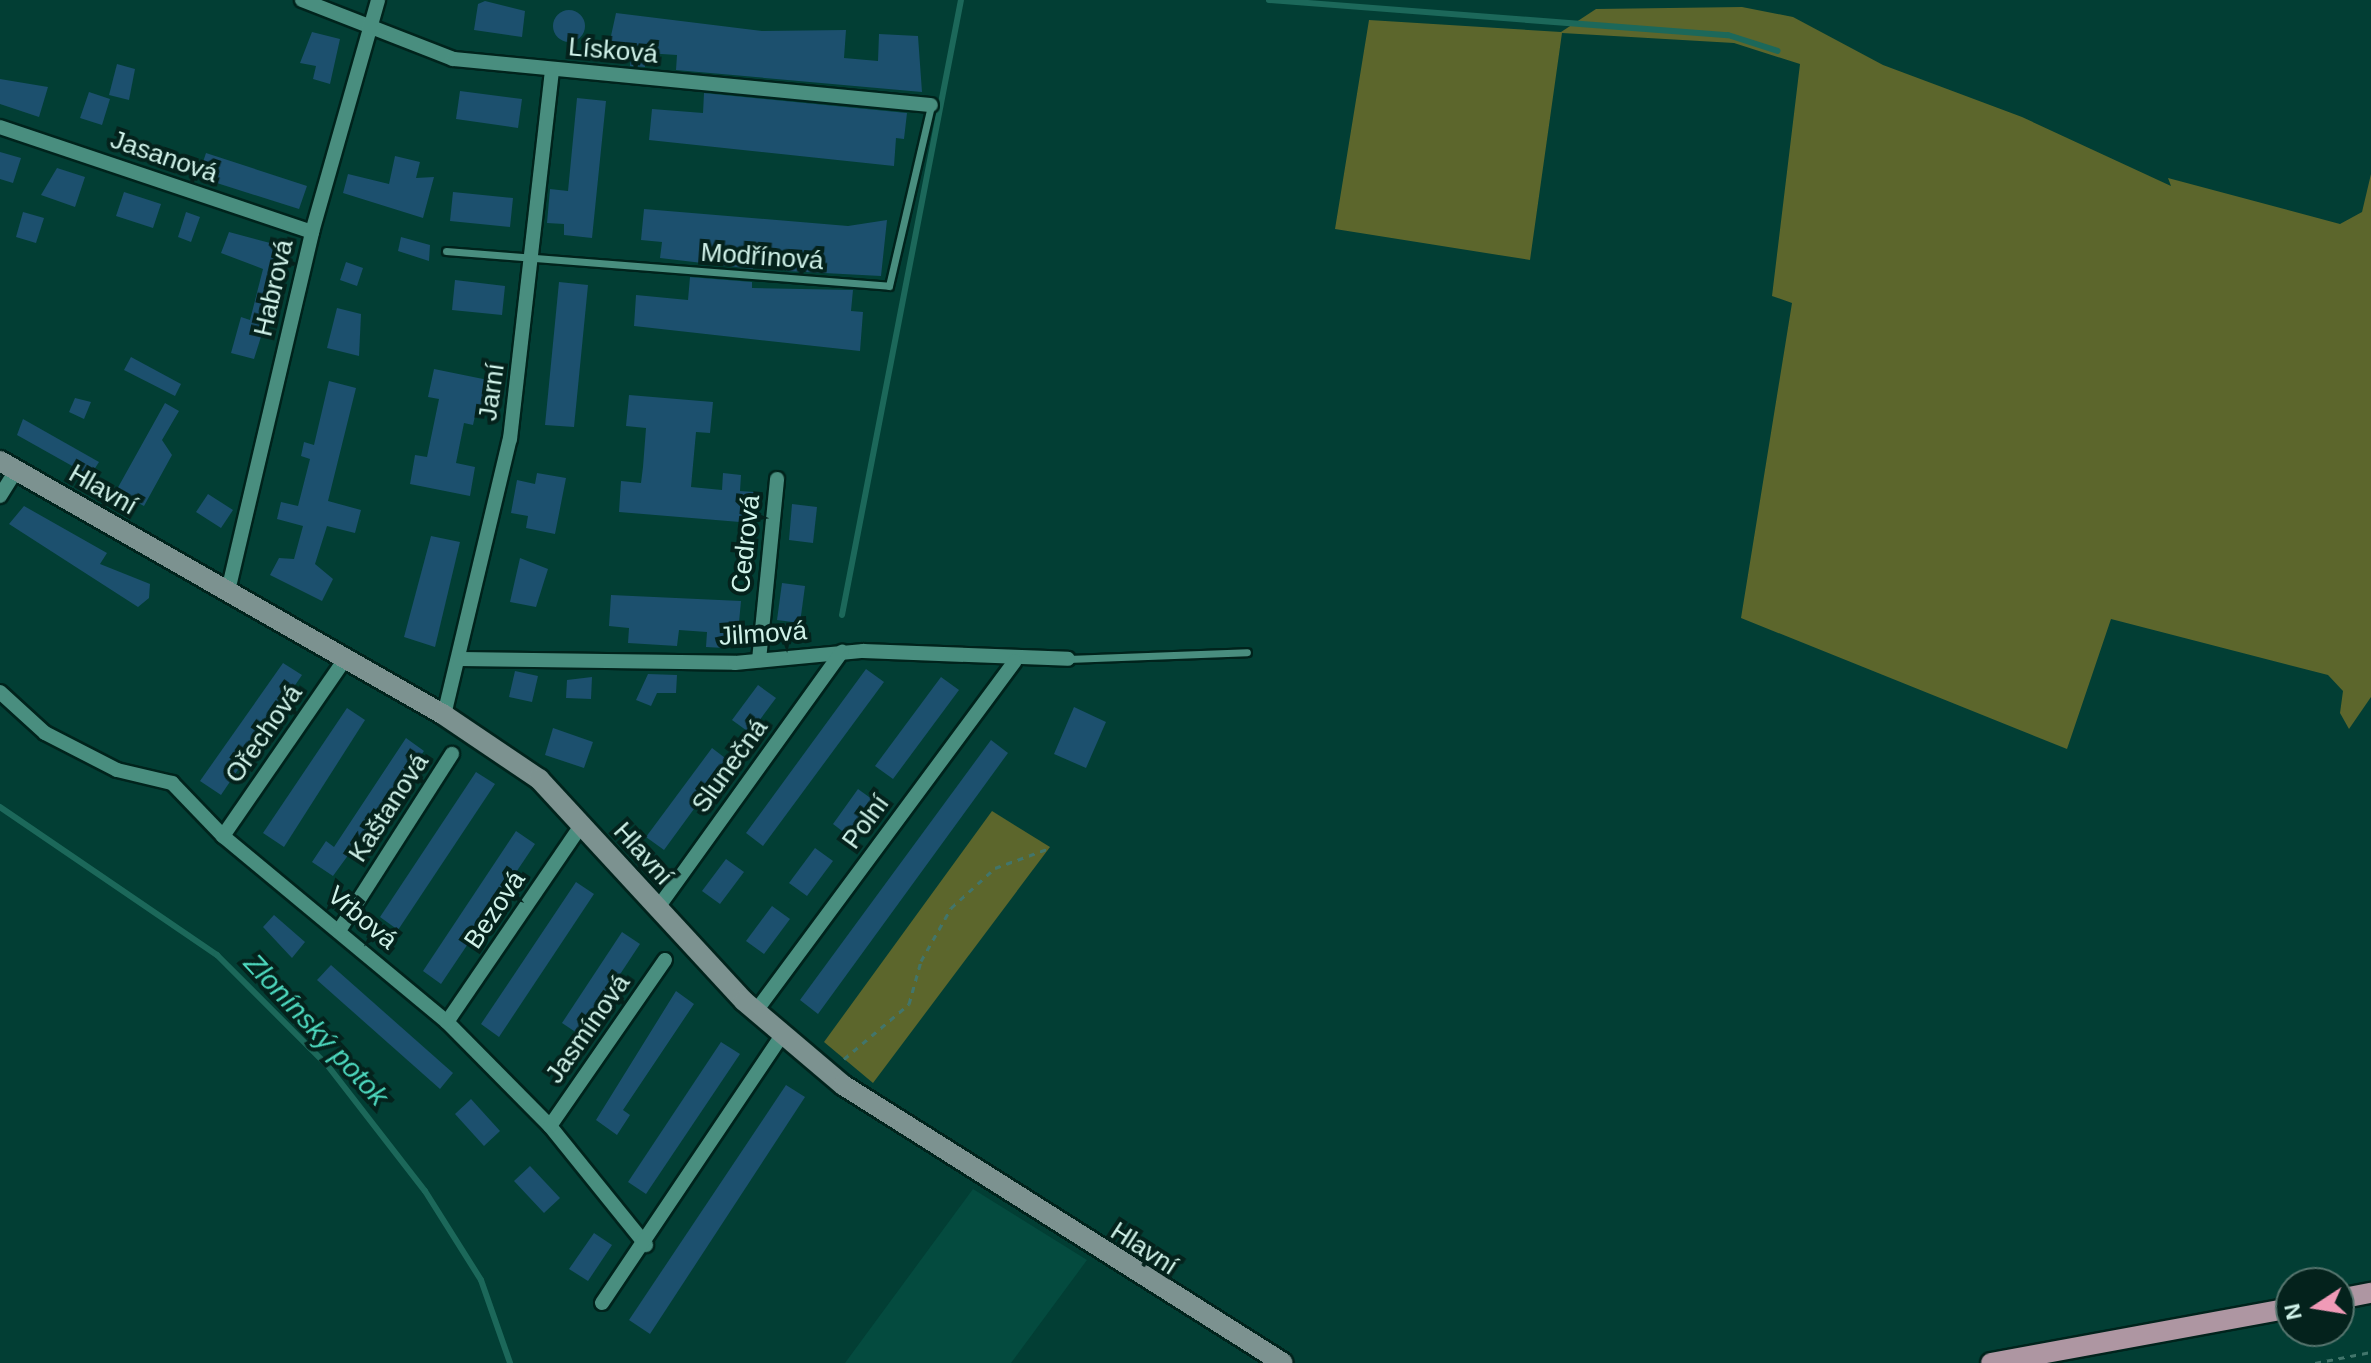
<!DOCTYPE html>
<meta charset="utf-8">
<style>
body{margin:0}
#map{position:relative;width:2371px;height:1363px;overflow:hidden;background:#023e34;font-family:Helvetica,sans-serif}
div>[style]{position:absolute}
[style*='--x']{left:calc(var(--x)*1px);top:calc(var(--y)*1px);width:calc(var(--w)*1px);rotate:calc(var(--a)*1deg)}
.built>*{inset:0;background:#044b3f}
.green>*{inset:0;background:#5c662c}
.stream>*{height:6px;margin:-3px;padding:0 3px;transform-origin:3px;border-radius:3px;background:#1c685a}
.building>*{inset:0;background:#1c506e}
.round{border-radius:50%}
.path>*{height:3px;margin-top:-1.5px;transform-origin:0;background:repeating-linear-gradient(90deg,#41756b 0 6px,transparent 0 12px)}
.roads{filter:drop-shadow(2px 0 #00231c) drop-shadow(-2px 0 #00231c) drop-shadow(0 2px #00231c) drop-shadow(0 -2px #00231c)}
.lane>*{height:7px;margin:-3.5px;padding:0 3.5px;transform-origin:3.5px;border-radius:3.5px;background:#498e7f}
.street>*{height:14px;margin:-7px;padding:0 7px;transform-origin:7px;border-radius:7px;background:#498e7f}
.secondary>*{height:20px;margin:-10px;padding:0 10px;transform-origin:10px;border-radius:10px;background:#7c9290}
.primary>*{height:20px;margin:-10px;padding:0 10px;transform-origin:10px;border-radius:10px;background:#ae96a2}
span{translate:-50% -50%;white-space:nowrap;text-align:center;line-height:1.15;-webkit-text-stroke:8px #04221c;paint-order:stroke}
.street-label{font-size:26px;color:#d0f2e9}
.water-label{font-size:28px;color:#4dd8be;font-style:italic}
.north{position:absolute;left:2275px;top:1267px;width:80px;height:80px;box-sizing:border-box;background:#04221c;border:2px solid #56756e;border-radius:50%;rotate:258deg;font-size:22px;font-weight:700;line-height:32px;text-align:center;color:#d0f2e9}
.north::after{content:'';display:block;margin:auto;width:28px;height:36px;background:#f09ab7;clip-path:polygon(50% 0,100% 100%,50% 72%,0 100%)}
</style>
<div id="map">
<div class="built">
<div style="clip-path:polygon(973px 1189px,1087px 1260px,1011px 1363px,845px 1363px)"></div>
</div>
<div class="green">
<div style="clip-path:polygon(1742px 7px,1793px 17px,1883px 65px,2022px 117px,2171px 186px,2168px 178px,2340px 224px,2362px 212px,2371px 174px,2371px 697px,2349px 729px,2340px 713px,2343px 691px,2328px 675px,2111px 619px,2067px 749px,1741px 618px,1792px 303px,1772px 296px,1800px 64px,1734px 43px,1562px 33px,1530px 260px,1335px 229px,1369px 20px,1561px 32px,1596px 9px)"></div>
<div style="clip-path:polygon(992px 811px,1050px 847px,873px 1083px,824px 1042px)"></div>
</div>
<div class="stream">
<div style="--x:1269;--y:0;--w:460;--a:4.4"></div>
<div style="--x:1728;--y:35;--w:52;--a:17.7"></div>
<div style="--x:842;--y:615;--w:626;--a:-79.05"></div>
<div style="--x:0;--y:807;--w:263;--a:34.3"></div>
<div style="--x:217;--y:955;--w:157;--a:45"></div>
<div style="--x:328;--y:1066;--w:158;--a:52.2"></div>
<div style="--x:425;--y:1191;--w:105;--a:57.8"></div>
<div style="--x:481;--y:1280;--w:88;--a:70.7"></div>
</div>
<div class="building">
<div style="clip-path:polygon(485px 1px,525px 11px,522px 37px,474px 30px,478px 4px)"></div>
<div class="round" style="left:553px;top:10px;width:32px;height:32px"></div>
<div style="clip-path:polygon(616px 13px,762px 31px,846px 30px,844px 58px,878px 61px,879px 34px,918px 36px,922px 92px,676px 70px,677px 55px,646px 53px,645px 67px,630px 66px,632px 47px,609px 45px)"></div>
<div style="clip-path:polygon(312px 32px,340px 39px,330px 84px,313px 79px,316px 66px,300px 63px)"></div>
<div style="clip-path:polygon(117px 64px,135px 69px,129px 100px,109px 95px)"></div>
<div style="clip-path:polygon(0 79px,48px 87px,39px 117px,0 104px)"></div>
<div style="clip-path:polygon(460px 91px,522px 99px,518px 128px,456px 119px)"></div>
<div style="clip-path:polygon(89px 92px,110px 99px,102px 125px,80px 118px)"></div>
<div style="clip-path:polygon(704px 93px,907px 113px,904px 139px,896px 138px,894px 166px,649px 140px,652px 109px,703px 113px)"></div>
<div style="clip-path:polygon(577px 98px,606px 101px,592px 238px,564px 235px,564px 224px,547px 223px,550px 189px,568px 191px)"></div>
<div style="clip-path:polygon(0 152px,21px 158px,13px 183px,0 179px)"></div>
<div style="clip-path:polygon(206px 153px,307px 186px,299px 209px,198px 177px)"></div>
<div style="clip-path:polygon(395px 156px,420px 162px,416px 178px,434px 177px,423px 218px,343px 193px,348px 174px,389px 184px)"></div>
<div style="clip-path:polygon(57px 168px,85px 177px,75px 207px,41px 195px)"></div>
<div style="clip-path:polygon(124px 192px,161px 204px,153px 228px,116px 216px)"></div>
<div style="clip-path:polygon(453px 192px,513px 198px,510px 227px,450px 221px)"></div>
<div style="clip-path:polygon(644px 209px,848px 226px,887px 220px,881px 276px,786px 271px,788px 252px,755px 249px,753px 269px,660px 258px,662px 242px,641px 240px)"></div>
<div style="clip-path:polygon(23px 212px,44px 218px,36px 243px,16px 237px)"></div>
<div style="clip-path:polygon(186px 212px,200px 217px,191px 242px,178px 237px)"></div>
<div style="clip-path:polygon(229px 232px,289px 248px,254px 359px,231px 353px,241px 317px,250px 320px,263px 269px,221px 253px)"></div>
<div style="clip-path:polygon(401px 237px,430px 245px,429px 261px,398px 251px)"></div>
<div style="clip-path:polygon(346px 262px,363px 268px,357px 286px,340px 280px)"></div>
<div style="clip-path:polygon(690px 277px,752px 282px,752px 288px,853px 290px,851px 311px,863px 312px,860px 351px,634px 326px,636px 295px,688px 300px)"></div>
<div style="clip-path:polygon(455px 280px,505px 286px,502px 315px,452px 310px)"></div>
<div style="clip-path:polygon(559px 282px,588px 285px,574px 427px,545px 425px)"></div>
<div style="clip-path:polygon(337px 308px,361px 314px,359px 356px,327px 348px)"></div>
<div style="clip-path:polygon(131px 357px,181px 384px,175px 396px,124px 370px)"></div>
<div style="clip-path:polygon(434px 369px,493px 381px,488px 409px,477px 407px,473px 425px,464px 423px,456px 463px,475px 467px,470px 496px,410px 484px,415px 455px,427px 457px,439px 399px,428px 397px)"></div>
<div style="clip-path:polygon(329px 381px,356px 388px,328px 501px,361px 510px,355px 533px,327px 526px,315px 564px,333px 579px,322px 601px,270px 575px,279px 558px,294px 559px,303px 526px,277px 519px,281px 502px,298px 506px,310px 459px,301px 456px,304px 442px,314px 445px)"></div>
<div style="clip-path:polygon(629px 395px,713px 402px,710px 433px,696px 432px,691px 487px,722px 490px,723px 473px,741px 475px,740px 491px,754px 492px,752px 523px,619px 512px,621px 481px,641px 483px,643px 467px,646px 428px,626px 426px)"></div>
<div style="clip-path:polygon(75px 398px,91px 402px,84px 419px,69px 412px)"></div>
<div style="clip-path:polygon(165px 403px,179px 411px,162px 440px,172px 455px,144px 506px,116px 491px)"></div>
<div style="clip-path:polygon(23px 419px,99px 462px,90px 476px,17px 435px)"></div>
<div style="clip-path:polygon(537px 473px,566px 478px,555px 534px,526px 528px,528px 516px,511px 513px,517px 480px,535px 484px)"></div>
<div style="clip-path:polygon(208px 494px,233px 510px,221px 528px,196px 512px)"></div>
<div style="clip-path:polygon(792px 504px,817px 507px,813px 543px,789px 540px)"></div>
<div style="clip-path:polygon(24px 506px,107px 553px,100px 564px,150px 584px,149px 598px,138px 607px,9px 524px)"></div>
<div style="clip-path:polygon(431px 536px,460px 542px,435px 647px,404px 637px)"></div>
<div style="clip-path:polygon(520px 558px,548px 569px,536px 607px,510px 602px)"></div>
<div style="clip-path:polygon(782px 583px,805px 586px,800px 623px,777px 620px)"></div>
<div style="clip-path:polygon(611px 595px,741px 601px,738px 633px,725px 632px,724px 648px,706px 647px,707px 632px,679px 630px,677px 646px,628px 643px,629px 628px,609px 626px)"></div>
<div style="clip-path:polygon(283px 663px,302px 675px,221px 795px,200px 781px)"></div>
<div style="clip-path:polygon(866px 669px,884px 682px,763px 846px,746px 833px)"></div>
<div style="clip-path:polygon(515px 671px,538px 676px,532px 702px,509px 697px)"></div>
<div style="clip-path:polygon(648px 674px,677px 675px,676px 693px,657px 693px,651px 706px,636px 700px)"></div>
<div style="clip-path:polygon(592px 677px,591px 699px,566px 698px,567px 680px)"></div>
<div style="clip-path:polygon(941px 677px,959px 690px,893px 779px,875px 766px)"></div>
<div style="clip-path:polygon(758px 685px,776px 698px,750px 733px,732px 720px)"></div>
<div style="clip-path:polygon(1074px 707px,1106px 722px,1086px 768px,1054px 754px)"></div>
<div style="clip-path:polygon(347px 708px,365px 720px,284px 847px,263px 833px)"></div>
<div style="clip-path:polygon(553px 728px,593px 742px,584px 768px,545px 755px)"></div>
<div style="clip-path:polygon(406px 738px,424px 751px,333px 876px,312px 862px,326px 841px,334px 847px)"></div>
<div style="clip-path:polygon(991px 740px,1008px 753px,818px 1014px,800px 1000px)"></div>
<div style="clip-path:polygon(712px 748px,729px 761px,664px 850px,646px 837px)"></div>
<div style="clip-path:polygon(476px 772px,495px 784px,398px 930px,380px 917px)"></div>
<div style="clip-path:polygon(858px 789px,876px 802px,850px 837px,833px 824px)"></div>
<div style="clip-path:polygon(516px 831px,535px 844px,441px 984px,423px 971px)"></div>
<div style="clip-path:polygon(815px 848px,833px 861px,807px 896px,789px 883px)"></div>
<div style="clip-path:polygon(726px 859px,744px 872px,720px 904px,702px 891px)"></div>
<div style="clip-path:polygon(576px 882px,594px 894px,499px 1037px,481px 1024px)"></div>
<div style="clip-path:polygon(772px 906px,790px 919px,764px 954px,746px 941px)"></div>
<div style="clip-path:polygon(274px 915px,305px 942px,292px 958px,263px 927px)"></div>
<div style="clip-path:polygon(622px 932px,640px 944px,580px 1035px,562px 1023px)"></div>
<div style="clip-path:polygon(331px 965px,453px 1073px,440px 1089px,317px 980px)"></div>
<div style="clip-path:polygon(676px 991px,694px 1004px,623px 1110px,630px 1115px,617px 1135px,596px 1120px)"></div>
<div style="clip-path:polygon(721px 1042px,740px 1054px,646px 1194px,628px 1182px)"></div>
<div style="clip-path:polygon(786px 1085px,805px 1097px,650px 1334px,629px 1320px)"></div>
<div style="clip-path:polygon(471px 1099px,500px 1131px,484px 1146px,455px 1114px)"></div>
<div style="clip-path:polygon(530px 1166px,560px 1198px,544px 1213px,514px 1181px)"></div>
<div style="clip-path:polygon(594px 1233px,612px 1245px,588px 1281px,569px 1269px)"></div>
</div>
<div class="path">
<div style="--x:844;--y:1059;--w:85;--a:-40.2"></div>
<div style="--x:909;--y:1004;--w:45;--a:-74.4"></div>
<div style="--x:921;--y:961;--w:61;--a:-60.5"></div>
<div style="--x:951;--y:908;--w:59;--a:-42.3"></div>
<div style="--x:995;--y:868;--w:55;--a:-20.1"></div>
<div style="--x:2315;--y:1363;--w:57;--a:-11.1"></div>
</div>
<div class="roads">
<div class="lane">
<div style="--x:446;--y:251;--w:444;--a:4.5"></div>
<div style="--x:889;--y:286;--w:186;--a:-76.9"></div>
<div style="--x:1068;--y:659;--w:179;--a:-2.2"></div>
</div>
<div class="street">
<div style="--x:302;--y:0;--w:162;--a:21.3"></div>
<div style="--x:453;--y:59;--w:480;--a:5.5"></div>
<div style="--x:0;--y:127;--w:329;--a:18.6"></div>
<div style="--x:0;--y:496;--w:31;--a:-58"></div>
<div style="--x:228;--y:591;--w:369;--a:-76.8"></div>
<div style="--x:312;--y:232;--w:241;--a:-74.1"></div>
<div style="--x:460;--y:659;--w:275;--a:0.8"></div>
<div style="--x:735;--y:663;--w:129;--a:-5.4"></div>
<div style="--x:863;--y:651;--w:205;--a:2.2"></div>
<div style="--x:759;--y:660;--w:182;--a:-84.3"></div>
<div style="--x:0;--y:692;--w:61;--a:42.3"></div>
<div style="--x:45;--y:733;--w:81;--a:27.2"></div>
<div style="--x:117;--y:770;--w:57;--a:13.3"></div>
<div style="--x:172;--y:783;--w:74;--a:46.1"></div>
<div style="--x:223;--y:836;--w:291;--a:39.7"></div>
<div style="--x:447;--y:1022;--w:146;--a:45.3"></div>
<div style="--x:550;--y:1126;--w:153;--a:51.1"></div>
<div style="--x:444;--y:715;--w:284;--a:-76.6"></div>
<div style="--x:510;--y:439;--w:372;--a:-83.5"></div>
<div style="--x:223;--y:836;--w:215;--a:-55.4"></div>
<div style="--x:657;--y:909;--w:317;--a:-54.3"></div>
<div style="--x:340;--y:929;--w:208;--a:-57.4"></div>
<div style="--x:756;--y:1011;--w:435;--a:-53.5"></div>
<div style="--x:447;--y:1022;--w:240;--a:-55.7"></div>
<div style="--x:550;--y:1126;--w:202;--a:-55.3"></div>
<div style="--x:602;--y:1303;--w:324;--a:-56.1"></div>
</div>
<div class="secondary">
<div style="--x:0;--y:461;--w:512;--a:29.77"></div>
<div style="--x:444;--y:715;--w:115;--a:34"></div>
<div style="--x:539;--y:779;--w:302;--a:47.3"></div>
<div style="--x:744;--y:1001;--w:130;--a:40.3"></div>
<div style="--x:843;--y:1085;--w:520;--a:32.29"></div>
</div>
<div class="primary">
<div style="--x:2339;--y:1299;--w:33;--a:-11"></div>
<div style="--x:1991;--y:1363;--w:305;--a:-10.4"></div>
</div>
</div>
<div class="street-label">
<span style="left:613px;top:51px;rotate:5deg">Lísková</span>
<span style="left:164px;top:157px;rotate:19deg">Jasanová</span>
<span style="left:762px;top:257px;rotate:4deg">Modřínová</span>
<span style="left:274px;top:288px;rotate:-77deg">Habrová</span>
<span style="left:492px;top:392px;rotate:-82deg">Jarní</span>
<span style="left:103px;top:490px;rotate:30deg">Hlavní</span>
<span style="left:746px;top:544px;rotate:-84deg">Cedrová</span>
<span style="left:763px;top:634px;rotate:-4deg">Jilmová</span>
<span style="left:264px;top:734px;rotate:-55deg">Ořechová</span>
<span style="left:730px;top:766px;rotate:-54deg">Slunečná</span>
<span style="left:389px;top:808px;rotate:-57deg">Kaštanová</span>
<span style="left:866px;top:822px;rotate:-54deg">Polní</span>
<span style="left:643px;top:854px;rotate:48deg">Hlavní</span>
<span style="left:495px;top:910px;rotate:-56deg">Bezová</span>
<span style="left:362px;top:918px;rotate:40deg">Vrbová</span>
<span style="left:588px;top:1029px;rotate:-55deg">Jasmínová</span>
<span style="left:1144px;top:1249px;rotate:33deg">Hlavní</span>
</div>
<div class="water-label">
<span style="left:316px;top:1030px;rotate:47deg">Zlonínský potok</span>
</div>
<div class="north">N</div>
</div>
